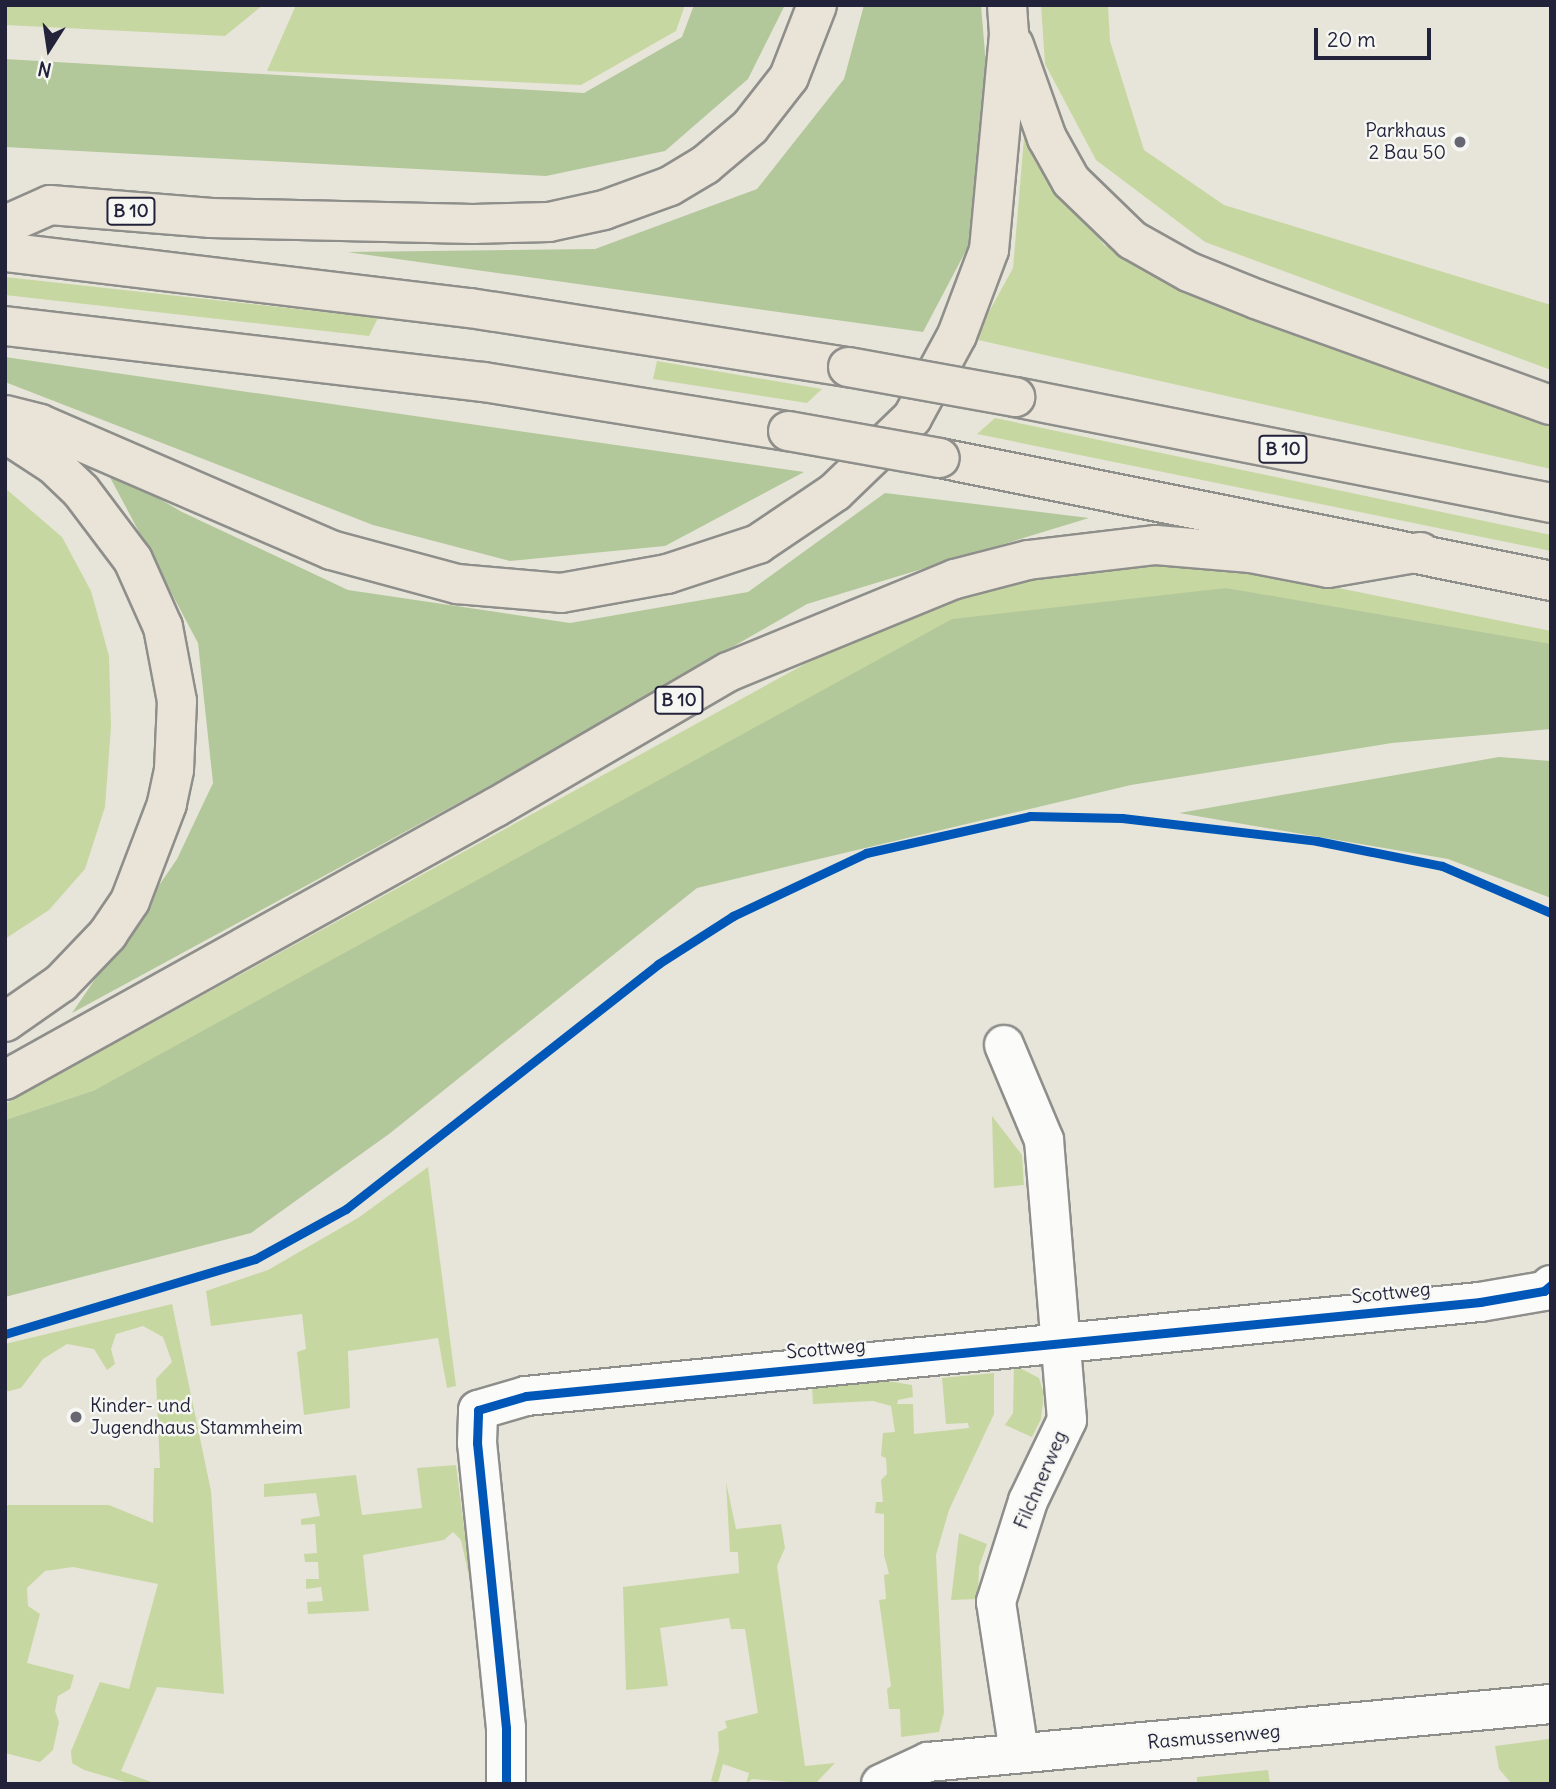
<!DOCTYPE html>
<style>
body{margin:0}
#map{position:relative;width:1556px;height:1789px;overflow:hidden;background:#e7e5d9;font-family:Delius,sans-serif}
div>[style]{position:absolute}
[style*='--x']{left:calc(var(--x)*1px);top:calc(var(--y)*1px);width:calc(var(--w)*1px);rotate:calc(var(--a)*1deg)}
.green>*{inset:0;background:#c7d7a1}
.forest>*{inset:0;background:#b3c89a}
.roads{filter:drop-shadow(2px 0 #8e8e8b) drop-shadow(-2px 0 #8e8e8b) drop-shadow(0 2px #8e8e8b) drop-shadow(0 -2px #8e8e8b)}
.minor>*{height:38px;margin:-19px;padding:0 19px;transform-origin:19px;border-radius:19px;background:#fbfbf9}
.highway>*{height:38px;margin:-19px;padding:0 19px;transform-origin:19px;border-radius:19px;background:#eae3d8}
.bridges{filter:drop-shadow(2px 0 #8e8e8b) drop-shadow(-2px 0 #8e8e8b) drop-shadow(0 2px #8e8e8b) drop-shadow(0 -2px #8e8e8b)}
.highway-bridge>*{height:38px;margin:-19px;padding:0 19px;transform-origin:19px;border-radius:19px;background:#eae3d8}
.cycleway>*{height:9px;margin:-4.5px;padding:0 4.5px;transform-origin:4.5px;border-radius:4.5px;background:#0057b8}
.dots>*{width:19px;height:19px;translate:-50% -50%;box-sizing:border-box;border:4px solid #f6f6f2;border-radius:50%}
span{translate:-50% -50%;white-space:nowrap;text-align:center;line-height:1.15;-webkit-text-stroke:5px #f6f6f2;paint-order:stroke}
.shield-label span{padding:2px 5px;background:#f6f6f2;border:2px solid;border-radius:5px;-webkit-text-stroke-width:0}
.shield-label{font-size:18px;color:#22223b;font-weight:700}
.poi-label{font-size:19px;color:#22223b}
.right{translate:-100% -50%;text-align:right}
.left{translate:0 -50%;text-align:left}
.street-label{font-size:19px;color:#22223b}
.frame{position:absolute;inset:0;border:7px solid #22223b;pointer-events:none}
.north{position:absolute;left:14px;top:14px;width:70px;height:70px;-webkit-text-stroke:5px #f6f6f2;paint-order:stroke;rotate:192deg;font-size:19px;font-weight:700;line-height:28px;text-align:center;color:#22223b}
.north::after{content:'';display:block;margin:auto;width:24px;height:32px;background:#22223b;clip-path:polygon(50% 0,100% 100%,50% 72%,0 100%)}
.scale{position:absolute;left:1314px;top:28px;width:117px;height:32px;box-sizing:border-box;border:4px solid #22223b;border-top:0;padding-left:9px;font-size:21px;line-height:24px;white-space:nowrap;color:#22223b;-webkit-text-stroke:5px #f6f6f2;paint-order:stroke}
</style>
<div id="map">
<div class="green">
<div style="clip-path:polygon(5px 5px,263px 5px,225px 36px,5px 25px)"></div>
<div style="clip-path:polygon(296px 5px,685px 5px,676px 31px,581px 85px,267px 71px)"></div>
<div style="clip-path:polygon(1041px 5px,1108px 5px,1110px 41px,1144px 150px,1224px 205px,1551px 305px,1551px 370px,1205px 242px,1096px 160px,1045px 64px)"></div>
<div style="clip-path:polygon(1024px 138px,1104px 245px,1229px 304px,1551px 427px,1551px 469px,974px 339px,1013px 268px)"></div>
<div style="clip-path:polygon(5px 277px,378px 318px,369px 336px,5px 295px)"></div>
<div style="clip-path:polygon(657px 361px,822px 389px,807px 403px,653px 379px)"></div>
<div style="clip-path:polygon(995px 418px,1551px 535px,1551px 551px,977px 434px)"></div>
<div style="clip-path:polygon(5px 488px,62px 537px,91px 591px,109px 656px,111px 727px,105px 807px,85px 869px,49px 910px,5px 939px)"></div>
<div style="clip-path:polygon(1174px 565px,1299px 580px,1551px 631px,1551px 654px,1226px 588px,95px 1090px,5px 1120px,5px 1104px,814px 659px,941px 603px,1058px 572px)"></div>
<div style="clip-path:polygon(992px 1116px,1022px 1155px,1024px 1185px,994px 1188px)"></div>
<div style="clip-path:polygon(428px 1167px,456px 1386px,447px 1388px,438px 1338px,348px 1351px,350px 1408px,304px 1415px,297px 1352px,306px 1349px,302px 1314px,211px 1326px,206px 1291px,268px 1270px,358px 1218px)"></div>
<div style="clip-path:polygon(172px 1304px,211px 1491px,224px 1694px,157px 1687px,121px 1771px,154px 1783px,132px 1784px,84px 1770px,72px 1763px,71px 1751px,100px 1682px,129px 1689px,158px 1584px,73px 1567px,45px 1571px,27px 1588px,28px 1606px,40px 1614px,27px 1663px,74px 1675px,70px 1689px,58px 1696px,55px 1711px,59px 1722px,53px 1750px,40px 1762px,5px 1753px,5px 1508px,8px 1505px,109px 1505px,153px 1523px,154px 1468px,160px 1468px,156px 1379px,172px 1362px,163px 1337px,143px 1326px,116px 1334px,111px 1349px,115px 1364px,107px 1370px,94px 1349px,67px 1344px,43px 1359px,21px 1388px,5px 1392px,5px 1344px)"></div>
<div style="clip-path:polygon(1014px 1365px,1039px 1378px,1044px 1394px,1041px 1419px,1032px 1437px,1005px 1425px,1013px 1413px)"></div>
<div style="clip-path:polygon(994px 1373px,994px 1414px,949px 1510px,936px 1555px,944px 1713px,939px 1732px,901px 1737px,900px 1709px,889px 1709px,887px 1689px,891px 1686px,879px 1600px,886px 1599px,884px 1575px,889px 1574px,884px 1555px,884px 1514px,875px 1513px,876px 1502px,883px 1502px,881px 1480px,887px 1474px,886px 1458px,881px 1456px,883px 1433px,895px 1432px,891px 1406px,873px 1401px,813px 1404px,812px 1387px,882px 1380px,912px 1385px,913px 1397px,898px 1400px,897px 1404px,913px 1404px,914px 1434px,969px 1428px,968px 1423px,946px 1424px,942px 1378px)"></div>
<div style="clip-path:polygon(456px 1465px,472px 1590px,461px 1540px,453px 1532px,444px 1540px,363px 1555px,369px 1611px,308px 1614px,307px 1602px,323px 1601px,321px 1587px,306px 1589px,306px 1579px,319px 1579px,318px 1562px,305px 1562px,304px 1554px,317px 1553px,315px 1524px,301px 1525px,301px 1519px,320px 1516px,316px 1493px,264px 1497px,264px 1484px,356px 1475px,362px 1515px,422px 1508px,417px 1468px)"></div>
<div style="clip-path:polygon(726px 1482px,736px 1529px,781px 1524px,785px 1548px,777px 1566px,805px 1766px,835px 1763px,815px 1784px,752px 1779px,746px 1784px,749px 1773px,723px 1764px,718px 1783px,711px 1781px,719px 1751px,718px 1732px,727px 1728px,725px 1721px,758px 1713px,745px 1629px,731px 1629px,729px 1618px,660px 1628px,668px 1686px,626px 1690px,623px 1587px,739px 1573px,738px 1552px,730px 1552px)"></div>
<div style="clip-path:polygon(959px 1533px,987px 1544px,979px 1567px,978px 1599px,951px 1600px)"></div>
<div style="clip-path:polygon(1549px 1739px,1551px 1784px,1511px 1783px,1499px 1769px,1495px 1746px)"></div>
<div style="clip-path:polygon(1268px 1770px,1270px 1784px,1197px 1784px,1197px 1777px)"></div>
</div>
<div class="forest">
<div style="clip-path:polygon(694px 5px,785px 5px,748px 79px,665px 151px,546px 176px,5px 147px,5px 59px,584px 93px,682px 37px)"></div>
<div style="clip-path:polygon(864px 5px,981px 5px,986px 65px,970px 243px,923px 332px,347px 252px,595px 249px,757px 189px,844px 79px)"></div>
<div style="clip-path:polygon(5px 357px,804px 472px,665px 546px,510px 561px,373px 525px,5px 382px)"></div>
<div style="clip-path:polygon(104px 466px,182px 512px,348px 590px,570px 623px,748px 592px,885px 493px,1089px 518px,807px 604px,526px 766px,72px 1013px,177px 859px,213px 783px,198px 643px)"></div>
<div style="clip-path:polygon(1226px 588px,1551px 644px,1551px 729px,1392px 743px,1131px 785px,697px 888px,389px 1134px,251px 1233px,5px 1297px,5px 1120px,95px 1090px,952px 619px)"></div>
<div style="clip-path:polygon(1499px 757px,1551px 761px,1551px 898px,1448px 859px,1179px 813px)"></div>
</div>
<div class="roads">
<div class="minor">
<div style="--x:1004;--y:1045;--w:103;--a:67.2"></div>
<div style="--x:1044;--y:1140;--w:281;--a:85.3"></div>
<div style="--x:1067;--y:1420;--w:90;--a:115.7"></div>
<div style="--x:1028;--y:1501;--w:106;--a:107.6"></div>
<div style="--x:996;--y:1602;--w:153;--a:81.3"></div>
<div style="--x:506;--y:1784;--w:56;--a:-90"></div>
<div style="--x:506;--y:1728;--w:286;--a:-95.8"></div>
<div style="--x:477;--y:1443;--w:33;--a:-88"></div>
<div style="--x:478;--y:1410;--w:50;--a:-16.3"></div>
<div style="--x:526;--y:1396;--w:959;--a:-5.63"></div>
<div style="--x:1480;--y:1302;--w:65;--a:-9.8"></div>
<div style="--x:1544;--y:1291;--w:9;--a:-41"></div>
<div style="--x:881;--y:1784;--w:52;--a:-25.1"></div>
<div style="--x:928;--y:1762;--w:626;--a:-5.32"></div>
</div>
<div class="highway">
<div style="--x:1014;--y:45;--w:99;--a:70.5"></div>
<div style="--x:1047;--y:138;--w:49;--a:60.8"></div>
<div style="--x:1071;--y:181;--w:85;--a:44"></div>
<div style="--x:1132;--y:240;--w:65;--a:29.3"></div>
<div style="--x:1189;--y:272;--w:72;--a:21.9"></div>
<div style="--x:1256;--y:299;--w:313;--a:19.8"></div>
<div style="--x:5;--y:225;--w:49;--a:-24"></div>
<div style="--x:50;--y:205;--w:162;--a:4.6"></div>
<div style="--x:211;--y:218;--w:262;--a:1.3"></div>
<div style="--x:473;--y:224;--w:76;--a:-1.5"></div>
<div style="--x:549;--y:222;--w:56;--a:-12.3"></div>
<div style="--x:604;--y:210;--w:70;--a:-20"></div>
<div style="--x:670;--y:186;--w:41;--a:-31"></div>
<div style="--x:705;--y:165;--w:59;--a:-40.2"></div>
<div style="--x:750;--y:127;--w:63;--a:-52"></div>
<div style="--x:789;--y:77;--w:77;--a:-68.7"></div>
<div style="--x:5;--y:252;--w:468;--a:6.9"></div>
<div style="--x:470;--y:308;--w:383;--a:8.9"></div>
<div style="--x:5;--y:326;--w:482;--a:6.7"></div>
<div style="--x:484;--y:382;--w:308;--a:9.2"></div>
<div style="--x:1015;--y:397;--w:546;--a:11.19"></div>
<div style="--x:5;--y:415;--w:36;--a:14"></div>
<div style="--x:40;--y:424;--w:317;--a:23.4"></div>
<div style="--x:331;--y:550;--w:131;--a:15.1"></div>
<div style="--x:457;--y:584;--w:104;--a:4.9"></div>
<div style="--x:561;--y:593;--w:108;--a:-10.2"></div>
<div style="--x:667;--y:574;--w:96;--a:-18.2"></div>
<div style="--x:758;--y:544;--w:93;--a:-34"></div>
<div style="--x:835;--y:492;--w:107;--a:-43.9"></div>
<div style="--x:912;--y:418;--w:94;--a:-61.5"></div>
<div style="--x:957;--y:335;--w:91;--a:-69.4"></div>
<div style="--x:989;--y:250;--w:217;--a:-84.7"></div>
<div style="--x:1009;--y:34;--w:29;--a:-94"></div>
<div style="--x:5;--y:433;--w:59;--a:33.1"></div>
<div style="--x:54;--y:465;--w:37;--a:44"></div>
<div style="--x:81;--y:491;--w:86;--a:53"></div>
<div style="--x:133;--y:560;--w:73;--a:65.9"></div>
<div style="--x:163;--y:627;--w:75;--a:79.3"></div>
<div style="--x:177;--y:701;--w:69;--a:92.5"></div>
<div style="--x:174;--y:770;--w:35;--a:102"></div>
<div style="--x:167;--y:804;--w:104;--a:110.9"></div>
<div style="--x:130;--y:901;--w:40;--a:124"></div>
<div style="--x:108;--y:934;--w:68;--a:133.8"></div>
<div style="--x:61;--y:983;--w:68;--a:145.1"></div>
<div style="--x:940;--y:458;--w:623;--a:11.38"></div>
<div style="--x:5;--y:1080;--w:562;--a:-29.07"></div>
<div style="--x:496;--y:807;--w:268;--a:-30.2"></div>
<div style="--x:728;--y:672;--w:245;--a:-22.3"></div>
<div style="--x:955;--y:579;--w:75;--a:-14.6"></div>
<div style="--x:1028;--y:560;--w:129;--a:-6.7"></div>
<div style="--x:1156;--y:545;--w:95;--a:4.8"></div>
<div style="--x:1251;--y:553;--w:78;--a:11"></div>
<div style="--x:1328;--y:568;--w:94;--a:-9.8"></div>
</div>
</div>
<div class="bridges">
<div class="highway-bridge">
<div style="--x:848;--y:367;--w:170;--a:10.2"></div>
<div style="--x:788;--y:431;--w:154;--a:10.1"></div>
</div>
</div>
<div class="cycleway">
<div style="--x:5;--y:1334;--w:261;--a:-16.7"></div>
<div style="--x:255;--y:1259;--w:104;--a:-28.8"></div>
<div style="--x:346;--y:1209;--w:397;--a:-38.1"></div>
<div style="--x:658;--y:964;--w:89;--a:-32.6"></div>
<div style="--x:733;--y:916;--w:147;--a:-25.3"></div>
<div style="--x:866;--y:853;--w:168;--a:-12.7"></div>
<div style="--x:1030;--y:816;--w:92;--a:1.2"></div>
<div style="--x:1122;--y:818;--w:196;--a:6.7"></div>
<div style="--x:1317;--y:841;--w:127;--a:11.3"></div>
<div style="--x:1442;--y:866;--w:119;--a:23.3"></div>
<div style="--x:506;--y:1784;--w:56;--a:-90"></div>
<div style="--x:506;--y:1728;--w:286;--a:-95.8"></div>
<div style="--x:477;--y:1443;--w:33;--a:-88"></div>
<div style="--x:478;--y:1410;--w:50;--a:-16.3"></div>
<div style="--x:526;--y:1396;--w:959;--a:-5.63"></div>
<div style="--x:1480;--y:1302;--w:65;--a:-9.8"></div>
<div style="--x:1544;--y:1291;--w:9;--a:-41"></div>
</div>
<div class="dots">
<div style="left:1460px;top:142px;background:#676672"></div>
<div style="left:76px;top:1417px;background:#676672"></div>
</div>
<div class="shield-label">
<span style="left:131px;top:211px">B 10</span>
<span style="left:1283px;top:449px">B 10</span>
<span style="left:679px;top:700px">B 10</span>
</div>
<div class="poi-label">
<span class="right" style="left:1446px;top:142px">Parkhaus<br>2 Bau 50</span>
<span class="left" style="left:90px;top:1417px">Kinder- und<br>Jugendhaus Stammheim</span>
</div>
<div class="street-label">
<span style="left:1391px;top:1293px;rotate:-6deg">Scottweg</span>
<span style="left:826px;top:1349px;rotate:-5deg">Scottweg</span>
<span style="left:1041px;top:1480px;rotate:-67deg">Filchnerweg</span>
<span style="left:1214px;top:1737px;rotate:-5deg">Rasmussenweg</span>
</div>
<div class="frame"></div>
<div class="north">N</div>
<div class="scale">20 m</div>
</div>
